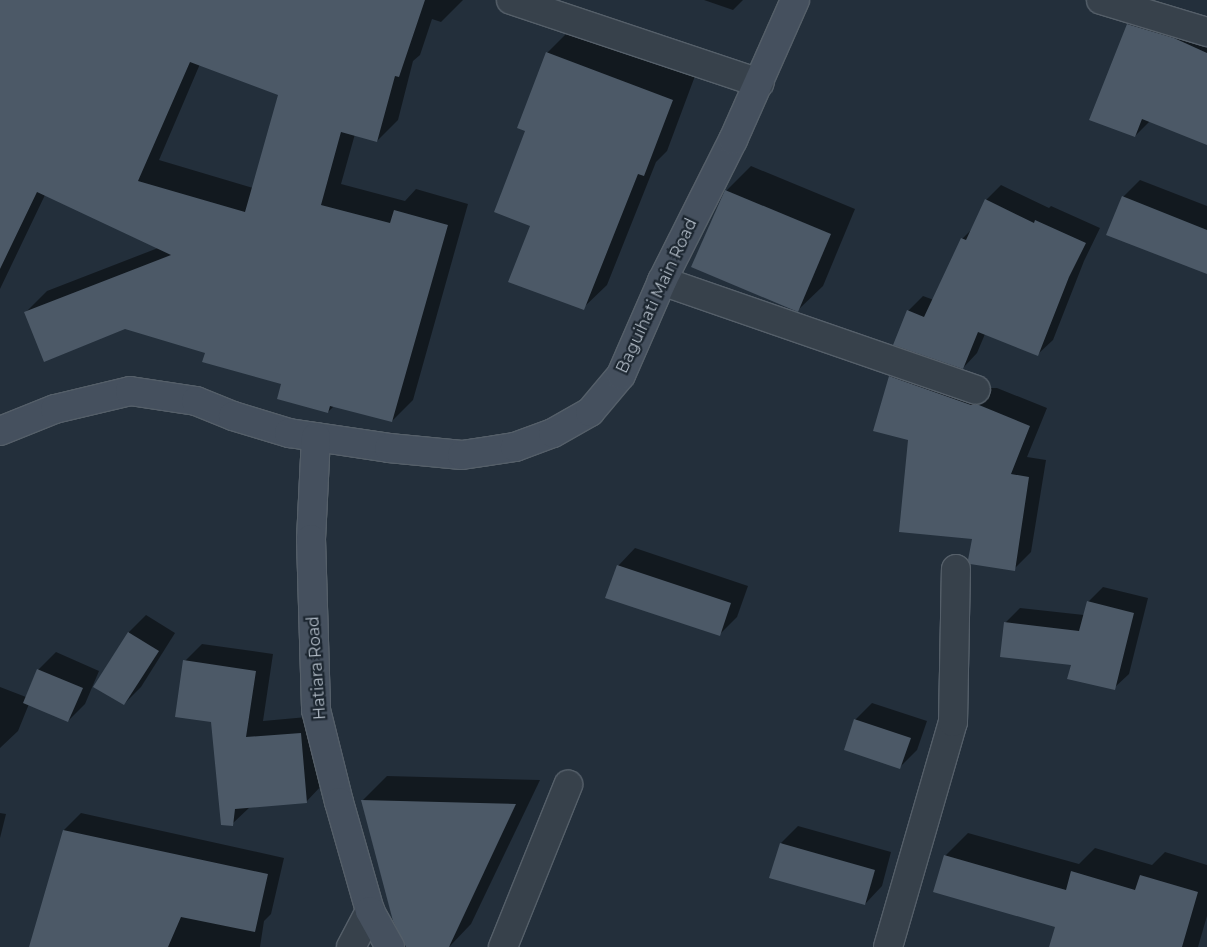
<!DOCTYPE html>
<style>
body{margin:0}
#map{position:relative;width:1207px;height:947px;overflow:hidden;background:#232f3b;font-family:Montserrat,sans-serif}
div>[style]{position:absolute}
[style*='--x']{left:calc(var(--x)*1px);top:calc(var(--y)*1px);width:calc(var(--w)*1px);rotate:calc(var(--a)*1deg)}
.shadow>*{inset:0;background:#0007}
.building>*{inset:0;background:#4c5967}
.roads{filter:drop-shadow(1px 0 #555f69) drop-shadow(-1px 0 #555f69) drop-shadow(0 1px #555f69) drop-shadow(0 -1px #555f69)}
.street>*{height:28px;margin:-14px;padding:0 14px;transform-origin:14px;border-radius:14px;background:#37414b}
.secondary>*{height:28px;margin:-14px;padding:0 14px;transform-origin:14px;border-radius:14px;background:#45505e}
span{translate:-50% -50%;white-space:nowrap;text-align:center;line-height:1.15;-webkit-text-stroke:4.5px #1c2630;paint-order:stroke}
.street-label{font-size:16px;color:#b2bcc7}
</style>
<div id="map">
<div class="shadow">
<div style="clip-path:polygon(evenodd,3px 0,463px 0,441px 22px,432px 19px,420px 55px,413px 61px,398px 120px,377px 141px,355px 134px,341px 184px,405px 201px,416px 189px,468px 204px,413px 400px,392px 421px,334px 406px,328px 412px,282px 384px,206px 352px,125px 328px,26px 312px,47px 291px,158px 248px,45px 195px,0 289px,0 8px,3px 0,200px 64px,279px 94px,253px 188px,159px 160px,200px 64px)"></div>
<div style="clip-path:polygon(704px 0,743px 0,733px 10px)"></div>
<div style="clip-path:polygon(1146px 8px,1207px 28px,1207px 144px,1150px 121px,1135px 136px,1128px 25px)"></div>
<div style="clip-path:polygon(571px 29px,695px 76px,667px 151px,656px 162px,607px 285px,583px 308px,531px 225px,527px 131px,547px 53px)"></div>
<div style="clip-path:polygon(751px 166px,855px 209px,823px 286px,798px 310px,726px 191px)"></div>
<div style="clip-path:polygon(1140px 180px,1207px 206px,1207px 272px,1123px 197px)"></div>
<div style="clip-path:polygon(1001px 185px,1049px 208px,1051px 206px,1100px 228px,1084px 261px,1053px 340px,1038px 354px,985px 334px,977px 353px,963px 368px,908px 311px,923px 296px,934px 300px,962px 239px,974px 227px,986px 200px)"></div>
<div style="clip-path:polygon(907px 360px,989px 388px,997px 388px,1047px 408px,1027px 457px,1046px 460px,1031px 552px,1014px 569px,973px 538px,909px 439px,890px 377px)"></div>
<div style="clip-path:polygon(635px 548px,748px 586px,737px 617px,720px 634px,618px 566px)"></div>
<div style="clip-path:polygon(1103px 587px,1148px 598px,1129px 674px,1114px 688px,1005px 623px,1020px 608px,1084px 615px,1088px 602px)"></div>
<div style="clip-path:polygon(146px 615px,175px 633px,141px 687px,124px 704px,129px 632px)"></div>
<div style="clip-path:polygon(202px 644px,273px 654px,263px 721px,318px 716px,323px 784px,306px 802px,250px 807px,232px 824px,213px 721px,185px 661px)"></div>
<div style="clip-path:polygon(56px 652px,99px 671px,85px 704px,68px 721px,29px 704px,18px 731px,0 748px,0 687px,26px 697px,38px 670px)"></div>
<div style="clip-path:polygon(872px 703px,927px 721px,917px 750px,900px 767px,855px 720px)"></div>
<div style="clip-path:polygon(387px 776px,540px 780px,471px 924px,449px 947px,406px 947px,362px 801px)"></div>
<div style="clip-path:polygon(0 813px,6px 814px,0 838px)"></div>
<div style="clip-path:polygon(81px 813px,284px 858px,271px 914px,264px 921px,260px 947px,31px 947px,64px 830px)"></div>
<div style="clip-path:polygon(798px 826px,891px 852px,882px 886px,865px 904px,781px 843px)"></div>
<div style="clip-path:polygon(968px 833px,1079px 864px,1095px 848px,1152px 865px,1165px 852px,1207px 865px,1207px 916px,1198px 947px,1062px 947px,1056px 926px,945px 856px)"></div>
</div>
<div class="building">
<div style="clip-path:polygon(evenodd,0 0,425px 0,399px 77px,395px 76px,377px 142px,341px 132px,321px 205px,390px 223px,394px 210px,448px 225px,392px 422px,330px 406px,328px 413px,277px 399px,281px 384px,202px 362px,205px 353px,125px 329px,44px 362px,24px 312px,171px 255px,37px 192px,0 269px,0 0,190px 62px,278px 95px,245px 212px,138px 181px,190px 62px)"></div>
<div style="clip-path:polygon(1127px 24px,1174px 38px,1207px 53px,1207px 145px,1142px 119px,1135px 137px,1089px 120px)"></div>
<div style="clip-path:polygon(546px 52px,673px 100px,644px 176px,638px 174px,584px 310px,508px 282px,530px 226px,494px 212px,525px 131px,517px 128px)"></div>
<div style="clip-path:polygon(725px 190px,831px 234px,798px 312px,691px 267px)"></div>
<div style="clip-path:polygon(1122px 196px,1207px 230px,1207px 274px,1106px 235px)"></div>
<div style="clip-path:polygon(985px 199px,1034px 223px,1035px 220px,1086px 243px,1069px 277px,1038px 356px,978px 332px,963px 369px,893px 345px,907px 310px,924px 317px,961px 238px,966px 240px)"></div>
<div style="clip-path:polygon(889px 376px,971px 405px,979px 405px,1030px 426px,1011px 474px,1029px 477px,1015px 571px,970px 564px,968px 560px,972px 539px,899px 532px,908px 440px,873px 431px)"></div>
<div style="clip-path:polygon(617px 565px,731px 603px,720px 636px,605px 598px)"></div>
<div style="clip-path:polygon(1087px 601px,1134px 613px,1115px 690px,1067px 679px,1071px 665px,1000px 657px,1004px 622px,1079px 631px)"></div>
<div style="clip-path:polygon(128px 632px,159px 651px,124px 705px,93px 687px)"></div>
<div style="clip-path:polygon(183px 660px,256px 671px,246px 737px,301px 733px,307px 803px,235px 809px,233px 826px,221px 825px,211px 722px,175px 717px)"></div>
<div style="clip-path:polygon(37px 669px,83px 688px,68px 722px,23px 703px)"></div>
<div style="clip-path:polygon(854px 719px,911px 738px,900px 769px,844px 750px)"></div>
<div style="clip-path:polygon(361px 800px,516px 804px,449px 947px,406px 947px,393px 921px)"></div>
<div style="clip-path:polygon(63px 830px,268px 874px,255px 932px,181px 917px,168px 947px,29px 947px)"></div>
<div style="clip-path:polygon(780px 843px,875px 870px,865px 905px,769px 878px)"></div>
<div style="clip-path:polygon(944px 855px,1066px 890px,1071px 871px,1135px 890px,1140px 875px,1198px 892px,1182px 947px,1049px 947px,1055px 927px,933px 892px)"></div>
</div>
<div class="roads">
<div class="street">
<div style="--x:511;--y:0;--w:262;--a:18.5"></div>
<div style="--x:1101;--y:0;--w:111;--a:16.8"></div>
<div style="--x:662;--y:281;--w:332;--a:19.1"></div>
<div style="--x:351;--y:947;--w:41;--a:-62.2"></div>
<div style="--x:503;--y:947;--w:175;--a:-68.1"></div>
<div style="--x:888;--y:947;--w:234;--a:-73.9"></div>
<div style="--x:953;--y:722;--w:153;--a:-88.9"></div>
</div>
<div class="secondary">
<div style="--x:0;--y:431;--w:59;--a:-21.8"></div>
<div style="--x:55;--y:409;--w:77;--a:-13.5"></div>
<div style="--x:130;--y:391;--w:67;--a:8.6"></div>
<div style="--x:196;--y:401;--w:40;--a:22"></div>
<div style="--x:233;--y:416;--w:59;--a:16.9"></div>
<div style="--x:289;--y:433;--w:101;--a:8.5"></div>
<div style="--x:389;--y:448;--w:73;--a:5.5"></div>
<div style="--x:462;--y:455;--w:54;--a:-8.6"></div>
<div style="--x:515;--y:447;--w:40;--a:-20.2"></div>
<div style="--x:553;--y:433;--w:43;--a:-29.6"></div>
<div style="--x:590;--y:412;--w:48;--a:-50"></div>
<div style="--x:621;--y:375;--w:103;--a:-66.4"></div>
<div style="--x:662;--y:281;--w:158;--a:-63.3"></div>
<div style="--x:733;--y:140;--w:153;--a:-66.1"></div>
<div style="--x:316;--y:437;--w:102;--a:92.8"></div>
<div style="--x:311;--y:539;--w:171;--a:88.3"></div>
<div style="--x:316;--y:710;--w:95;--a:76"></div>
<div style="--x:339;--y:802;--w:113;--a:74.1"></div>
<div style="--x:370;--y:911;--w:41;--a:60.9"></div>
</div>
</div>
<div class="street-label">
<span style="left:657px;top:296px;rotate:-65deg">Baguihati Main Road</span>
<span style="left:317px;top:668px;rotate:-94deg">Hatiara Road</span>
</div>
</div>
